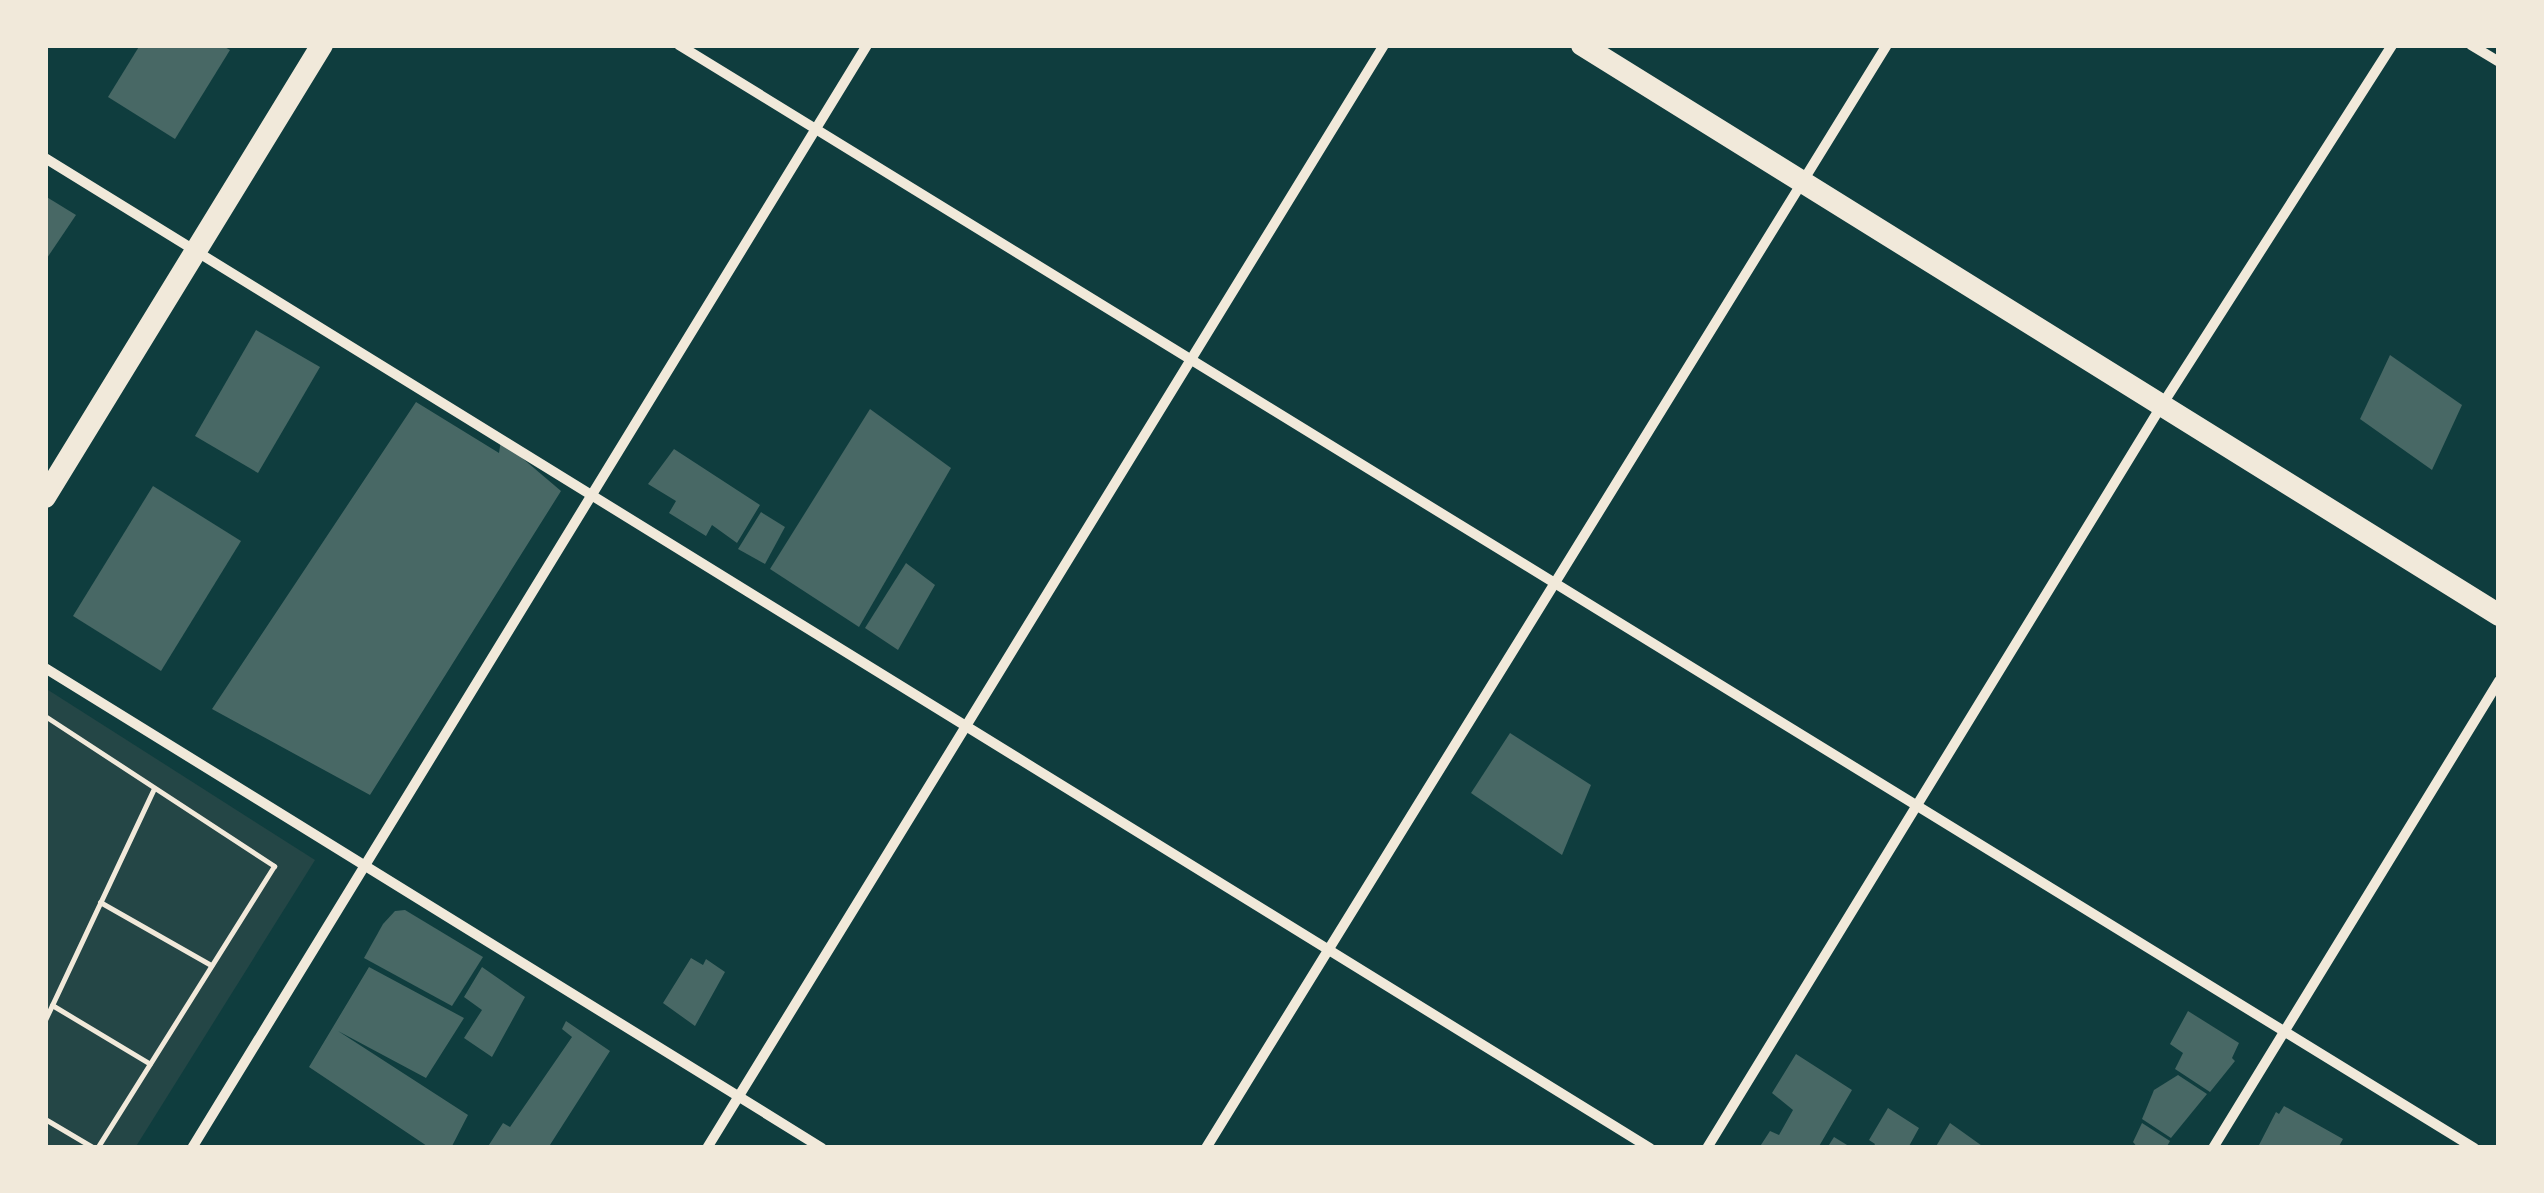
<!DOCTYPE html>
<style>
body{margin:0}
#map{position:relative;width:2544px;height:1193px;overflow:hidden;background:#0f3d3e;font-family:Quicksand,sans-serif}
div>[style]{position:absolute}
[style*='--x']{left:calc(var(--x)*1px);top:calc(var(--y)*1px);width:calc(var(--w)*1px);rotate:calc(var(--a)*1deg)}
.green>*{inset:0;background:#244646}
.building>*{inset:0;background:#486865}
.path>*{height:5px;margin:-2.5px;padding:0 2.5px;transform-origin:2.5px;border-radius:2.5px;background:#f1e9da}
.minor>*{height:10px;margin:-5px;padding:0 5px;transform-origin:5px;border-radius:5px;background:#f1e9da}
.primary>*{height:22px;margin:-11px;padding:0 11px;transform-origin:11px;border-radius:11px;background:#f1e9da}
span{translate:-50% -50%;white-space:nowrap;text-align:center;line-height:1.15;-webkit-text-stroke:9px #f1e9da;paint-order:stroke}
.frame{position:absolute;inset:0;border:48px solid #f1e9da;pointer-events:none}
</style>
<div id="map">
<div class="green">
<div style="clip-path:polygon(45px 688px,315px 860px,135px 1148px,45px 1148px)"></div>
</div>
<div class="building">
<div style="clip-path:polygon(140px 45px,221px 45px,230px 50px,175px 139px,108px 97px)"></div>
<div style="clip-path:polygon(45px 196px,76px 215px,45px 261px)"></div>
<div style="clip-path:polygon(256px 330px,320px 367px,258px 473px,195px 436px)"></div>
<div style="clip-path:polygon(2390px 355px,2462px 405px,2432px 470px,2360px 419px)"></div>
<div style="clip-path:polygon(416px 402px,499px 453px,501px 440px,561px 491px,370px 795px,212px 709px)"></div>
<div style="clip-path:polygon(870px 409px,951px 468px,859px 627px,770px 569px)"></div>
<div style="clip-path:polygon(674px 449px,760px 505px,737px 543px,712px 525px,706px 536px,669px 513px,676px 501px,648px 484px)"></div>
<div style="clip-path:polygon(153px 486px,241px 541px,161px 671px,73px 616px)"></div>
<div style="clip-path:polygon(761px 512px,785px 527px,765px 564px,738px 549px)"></div>
<div style="clip-path:polygon(906px 563px,935px 585px,898px 650px,865px 628px)"></div>
<div style="clip-path:polygon(1510px 733px,1591px 785px,1562px 855px,1471px 793px)"></div>
<div style="clip-path:polygon(405px 910px,483px 957px,452px 1006px,364px 958px,383px 924px,395px 911px)"></div>
<div style="clip-path:polygon(691px 958px,703px 965px,706px 959px,725px 972px,695px 1026px,663px 1003px)"></div>
<div style="clip-path:polygon(369px 967px,464px 1018px,426px 1078px,338px 1031px,468px 1115px,451px 1148px,430px 1148px,309px 1067px)"></div>
<div style="clip-path:polygon(482px 967px,525px 997px,492px 1057px,464px 1038px,482px 1010px,464px 997px)"></div>
<div style="clip-path:polygon(2188px 1011px,2239px 1043px,2232px 1058px,2235px 1061px,2210px 1092px,2175px 1069px,2183px 1053px,2170px 1044px)"></div>
<div style="clip-path:polygon(566px 1021px,610px 1051px,548px 1148px,487px 1148px,503px 1123px,510px 1127px,572px 1037px,562px 1029px)"></div>
<div style="clip-path:polygon(1796px 1054px,1852px 1090px,1818px 1148px,1759px 1148px,1770px 1131px,1779px 1135px,1793px 1110px,1772px 1093px)"></div>
<div style="clip-path:polygon(2178px 1075px,2207px 1094px,2171px 1138px,2142px 1119px,2154px 1090px)"></div>
<div style="clip-path:polygon(2284px 1106px,2343px 1139px,2338px 1148px,2259px 1145px,2276px 1112px,2279px 1114px)"></div>
<div style="clip-path:polygon(1888px 1108px,1919px 1128px,1908px 1148px,1873px 1148px,1875px 1144px,1869px 1140px)"></div>
<div style="clip-path:polygon(1950px 1123px,1985px 1148px,1935px 1148px)"></div>
<div style="clip-path:polygon(2142px 1123px,2170px 1141px,2166px 1148px,2138px 1148px,2133px 1142px)"></div>
<div style="clip-path:polygon(1834px 1137px,1852px 1148px,1827px 1148px)"></div>
</div>
<div class="path">
<div style="--x:45;--y:716;--w:274;--a:33.2"></div>
<div style="--x:274;--y:866;--w:333;--a:122.1"></div>
<div style="--x:100;--y:902;--w:128;--a:29.6"></div>
<div style="--x:52;--y:1005;--w:114;--a:31"></div>
<div style="--x:45;--y:1020;--w:256;--a:-64.8"></div>
<div style="--x:45;--y:1119;--w:57;--a:30.6"></div>
</div>
<div class="minor">
<div style="--x:679;--y:45;--w:2107;--a:31.57"></div>
<div style="--x:2471;--y:45;--w:33;--a:31"></div>
<div style="--x:45;--y:158;--w:1886;--a:31.67"></div>
<div style="--x:45;--y:668;--w:913;--a:31.71"></div>
<div style="--x:192;--y:1148;--w:1293;--a:-58.53"></div>
<div style="--x:707;--y:1148;--w:1294;--a:-58.46"></div>
<div style="--x:1206;--y:1148;--w:1296;--a:-58.31"></div>
<div style="--x:1707;--y:1148;--w:871;--a:-58.52"></div>
<div style="--x:2162;--y:405;--w:427;--a:-57.4"></div>
<div style="--x:2213;--y:1148;--w:548;--a:-58.52"></div>
</div>
<div class="primary">
<div style="--x:1582;--y:45;--w:1080;--a:31.86"></div>
<div style="--x:45;--y:497;--w:530;--a:-58.5"></div>
</div>
<div class="frame"></div>
</div>
